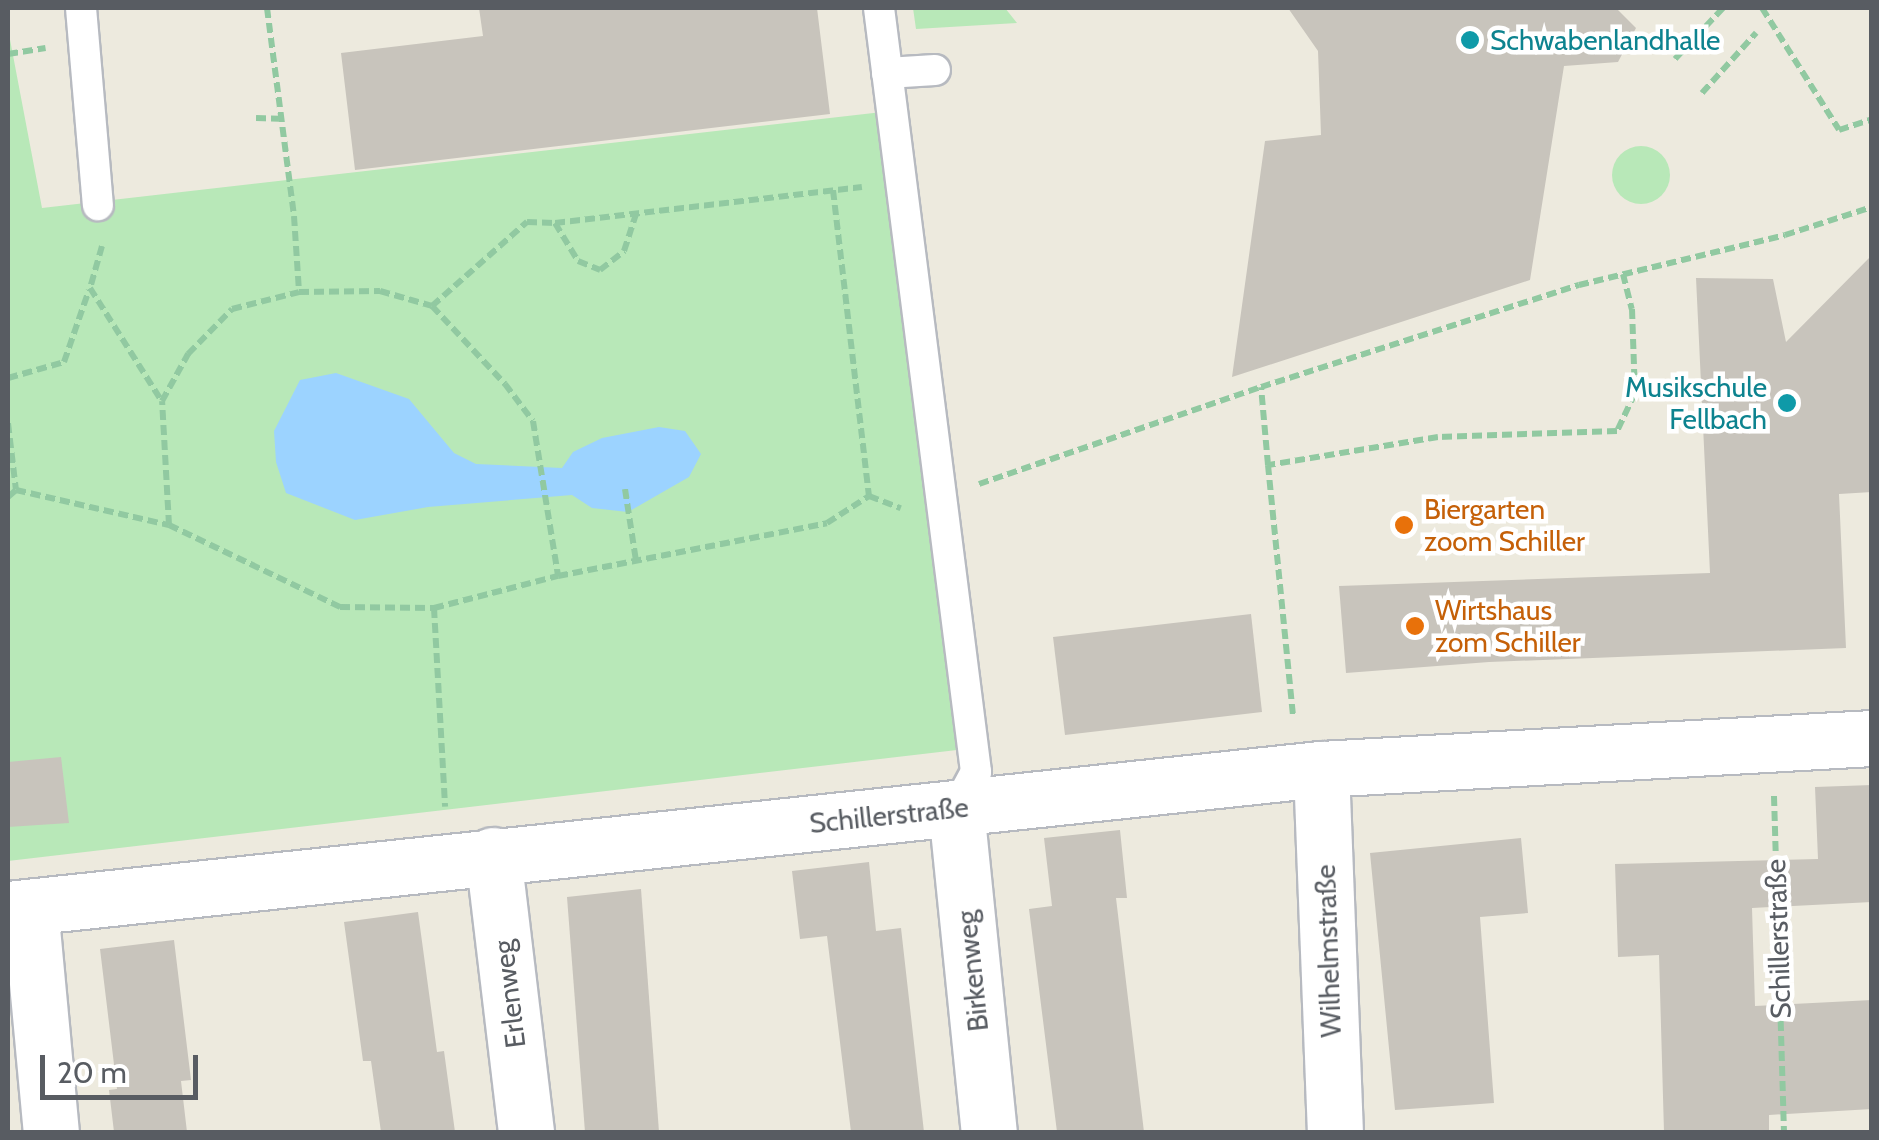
<!DOCTYPE html>
<meta charset="utf-8">
<style>
body{margin:0}
#map{position:relative;width:1879px;height:1140px;overflow:hidden;background:#edeade;font-family:Cabin,sans-serif}
div>[style]{position:absolute}
[style*='--x']{left:calc(var(--x)*1px);top:calc(var(--y)*1px);width:calc(var(--w)*1px);rotate:calc(var(--a)*1deg)}
.green>*{inset:0;background:#b8e8b8}
.round{border-radius:50%}
.water>*{inset:0;background:#9cd3ff}
.building>*{inset:0;background:#c8c4bc}
.path>*{height:6px;margin-top:-3px;transform-origin:0;background:repeating-linear-gradient(90deg,#91c9a1 0 10px,transparent 0 15px)}
.roads{filter:drop-shadow(2px 0 #b7bac0) drop-shadow(-2px 0 #b7bac0) drop-shadow(0 2px #b7bac0) drop-shadow(0 -2px #b7bac0)}
.service>*{height:30px;margin:-15px;padding:0 15px;transform-origin:15px;border-radius:15px;background:#fff}
.minor>*{height:55px;margin:-27.5px;padding:0 27.5px;transform-origin:27.5px;border-radius:27.5px;background:#fff}
.dots>*{width:28px;height:28px;translate:-50% -50%;box-sizing:border-box;border:5px solid #fff;border-radius:50%}
span{translate:-50% -50%;white-space:nowrap;text-align:center;line-height:1.15;-webkit-text-stroke:9px #fff;paint-order:stroke}
.culture-label{font-size:28px;color:#0d838f}
.left{translate:0 -50%;text-align:left}
.right{translate:-100% -50%;text-align:right}
.food-label{font-size:28px;color:#c56008}
.street-label{font-size:28px;color:#585c62}
.frame{position:absolute;inset:0;border:10px solid #585c62;pointer-events:none}
.scale{position:absolute;left:40px;top:1055px;width:158px;height:45px;box-sizing:border-box;border:5px solid #585c62;border-top:0;padding-left:12px;font-size:30px;line-height:35px;white-space:nowrap;color:#585c62;-webkit-text-stroke:8px #fff;paint-order:stroke}
</style>
<div id="map">
<div class="green">
<div style="clip-path:polygon(913px 8px,1005px 8px,1017px 23px,916px 29px)"></div>
<div style="clip-path:polygon(8px 29px,42px 208px,891px 111px,974px 748px,8px 861px)"></div>
<div class="round" style="left:1612px;top:146px;width:58px;height:58px"></div>
</div>
<div class="water">
<div style="clip-path:polygon(336px 373px,409px 399px,454px 453px,476px 464px,562px 468px,573px 452px,602px 438px,659px 427px,685px 431px,701px 454px,689px 477px,628px 512px,592px 508px,572px 495px,428px 507px,355px 520px,286px 493px,276px 462px,274px 431px,300px 380px)"></div>
</div>
<div class="building">
<div style="clip-path:polygon(479px 8px,817px 8px,830px 114px,355px 170px,341px 53px,483px 36px)"></div>
<div style="clip-path:polygon(1288px 8px,1616px 8px,1636px 28px,1618px 62px,1564px 66px,1530px 280px,1232px 377px,1265px 141px,1321px 135px,1318px 51px)"></div>
<div style="clip-path:polygon(1872px 255px,1872px 492px,1839px 494px,1846px 648px,1489px 662px,1346px 673px,1339px 586px,1710px 573px,1696px 278px,1773px 279px,1786px 342px)"></div>
<div style="clip-path:polygon(1251px 614px,1262px 712px,1065px 735px,1053px 637px)"></div>
<div style="clip-path:polygon(61px 757px,69px 823px,8px 827px,8px 762px)"></div>
<div style="clip-path:polygon(1872px 785px,1872px 902px,1752px 908px,1755px 1006px,1872px 1000px,1872px 1109px,1769px 1115px,1769px 1132px,1664px 1132px,1659px 955px,1618px 957px,1615px 864px,1818px 859px,1815px 787px)"></div>
<div style="clip-path:polygon(1120px 830px,1127px 898px,1116px 898px,1144px 1132px,1057px 1132px,1029px 909px,1052px 906px,1044px 838px)"></div>
<div style="clip-path:polygon(1521px 838px,1528px 913px,1480px 917px,1494px 1103px,1395px 1110px,1370px 853px)"></div>
<div style="clip-path:polygon(869px 862px,876px 931px,901px 928px,924px 1132px,851px 1132px,827px 936px,800px 939px,792px 871px)"></div>
<div style="clip-path:polygon(641px 889px,659px 1132px,585px 1132px,567px 897px)"></div>
<div style="clip-path:polygon(418px 912px,437px 1052px,444px 1051px,455px 1132px,381px 1132px,371px 1061px,363px 1061px,344px 922px)"></div>
<div style="clip-path:polygon(174px 940px,191px 1080px,181px 1081px,187px 1132px,114px 1132px,109px 1090px,117px 1089px,100px 949px)"></div>
</div>
<div class="path">
<div style="--x:267;--y:8;--w:210;--a:82.6"></div>
<div style="--x:294;--y:216;--w:76;--a:86.2"></div>
<div style="--x:1762;--y:8;--w:144;--a:57.7"></div>
<div style="--x:1839;--y:130;--w:35;--a:-18"></div>
<div style="--x:8;--y:54;--w:38;--a:-9"></div>
<div style="--x:1675;--y:59;--w:70;--a:-46.7"></div>
<div style="--x:1702;--y:93;--w:81;--a:-48"></div>
<div style="--x:256;--y:118;--w:23;--a:2"></div>
<div style="--x:833;--y:190;--w:308;--a:83.3"></div>
<div style="--x:555;--y:223;--w:44;--a:58.8"></div>
<div style="--x:578;--y:261;--w:24;--a:22"></div>
<div style="--x:600;--y:270;--w:31;--a:-38"></div>
<div style="--x:624;--y:251;--w:39;--a:-72"></div>
<div style="--x:102;--y:246;--w:44;--a:105.9"></div>
<div style="--x:90;--y:288;--w:133;--a:57.6"></div>
<div style="--x:1623;--y:274;--w:36;--a:76"></div>
<div style="--x:1632;--y:309;--w:84;--a:88"></div>
<div style="--x:1635;--y:393;--w:42;--a:115.3"></div>
<div style="--x:1617;--y:431;--w:179;--a:178.1"></div>
<div style="--x:1438;--y:437;--w:172;--a:170.6"></div>
<div style="--x:1268;--y:465;--w:78;--a:-95.1"></div>
<div style="--x:1261;--y:387;--w:334;--a:-17.8"></div>
<div style="--x:1579;--y:285;--w:212;--a:-13.6"></div>
<div style="--x:1785;--y:235;--w:91;--a:-17.8"></div>
<div style="--x:432;--y:306;--w:107;--a:46.9"></div>
<div style="--x:505;--y:384;--w:46;--a:52.9"></div>
<div style="--x:533;--y:421;--w:157;--a:80.8"></div>
<div style="--x:8;--y:378;--w:58;--a:-15.9"></div>
<div style="--x:64;--y:362;--w:76;--a:-70.9"></div>
<div style="--x:8;--y:423;--w:67;--a:83.2"></div>
<div style="--x:1268;--y:465;--w:253;--a:84.3"></div>
<div style="--x:979;--y:484;--w:298;--a:-19"></div>
<div style="--x:625;--y:489;--w:73;--a:81.3"></div>
<div style="--x:8;--y:497;--w:11;--a:-41"></div>
<div style="--x:16;--y:490;--w:157;--a:12.9"></div>
<div style="--x:169;--y:525;--w:190;--a:25.6"></div>
<div style="--x:340;--y:607;--w:94;--a:0.6"></div>
<div style="--x:434;--y:608;--w:128;--a:-14.5"></div>
<div style="--x:558;--y:576;--w:274;--a:-11.1"></div>
<div style="--x:827;--y:523;--w:50;--a:-32.7"></div>
<div style="--x:869;--y:496;--w:34;--a:21"></div>
<div style="--x:169;--y:525;--w:124;--a:-93.2"></div>
<div style="--x:162;--y:401;--w:54;--a:-61"></div>
<div style="--x:188;--y:354;--w:63;--a:-45.6"></div>
<div style="--x:232;--y:309;--w:69;--a:-14.2"></div>
<div style="--x:299;--y:292;--w:81;--a:-0.7"></div>
<div style="--x:380;--y:291;--w:54;--a:16.1"></div>
<div style="--x:432;--y:306;--w:127;--a:-41.5"></div>
<div style="--x:527;--y:222;--w:28;--a:2"></div>
<div style="--x:555;--y:223;--w:309;--a:-6.7"></div>
<div style="--x:434;--y:608;--w:199;--a:86.8"></div>
<div style="--x:1774;--y:796;--w:336;--a:88.3"></div>
</div>
<div class="roads">
<div class="service">
<div style="--x:81;--y:8;--w:198;--a:85.1"></div>
<div style="--x:879;--y:8;--w:770;--a:82.76"></div>
<div style="--x:976;--y:772;--w:42;--a:118.4"></div>
<div style="--x:887;--y:73;--w:48;--a:-3.6"></div>
</div>
<div class="minor">
<div style="--x:1321;--y:769;--w:363;--a:87.8"></div>
<div style="--x:956;--y:809;--w:325;--a:84.2"></div>
<div style="--x:493;--y:855;--w:279;--a:83.2"></div>
<div style="--x:30;--y:907;--w:226;--a:84.7"></div>
<div style="--x:8;--y:909;--w:1320;--a:-6.09"></div>
<div style="--x:1321;--y:769;--w:552;--a:-3.22"></div>
</div>
</div>
<div class="dots">
<div style="left:1470px;top:40px;background:#0f9aa8"></div>
<div style="left:1787px;top:403px;background:#0f9aa8"></div>
<div style="left:1404px;top:525px;background:#e8710a"></div>
<div style="left:1415px;top:626px;background:#e8710a"></div>
</div>
<div class="culture-label">
<span class="left" style="left:1490px;top:40px">Schwabenlandhalle</span>
<span class="right" style="left:1767px;top:403px">Musikschule<br>Fellbach</span>
</div>
<div class="food-label">
<span class="left" style="left:1424px;top:525px">Biergarten<br>zoom Schiller</span>
<span class="left" style="left:1435px;top:626px">Wirtshaus<br>zom Schiller</span>
</div>
<div class="street-label">
<span style="left:889px;top:815px;rotate:-6deg">Schillerstraße</span>
<span style="left:1778px;top:939px;rotate:-92deg">Schillerstraße</span>
<span style="left:1328px;top:951px;rotate:-92deg">Wilhelmstraße</span>
<span style="left:972px;top:971px;rotate:-96deg">Birkenweg</span>
<span style="left:509px;top:994px;rotate:-97deg">Erlenweg</span>
</div>
<div class="frame"></div>
<div class="scale">20 m</div>
</div>
